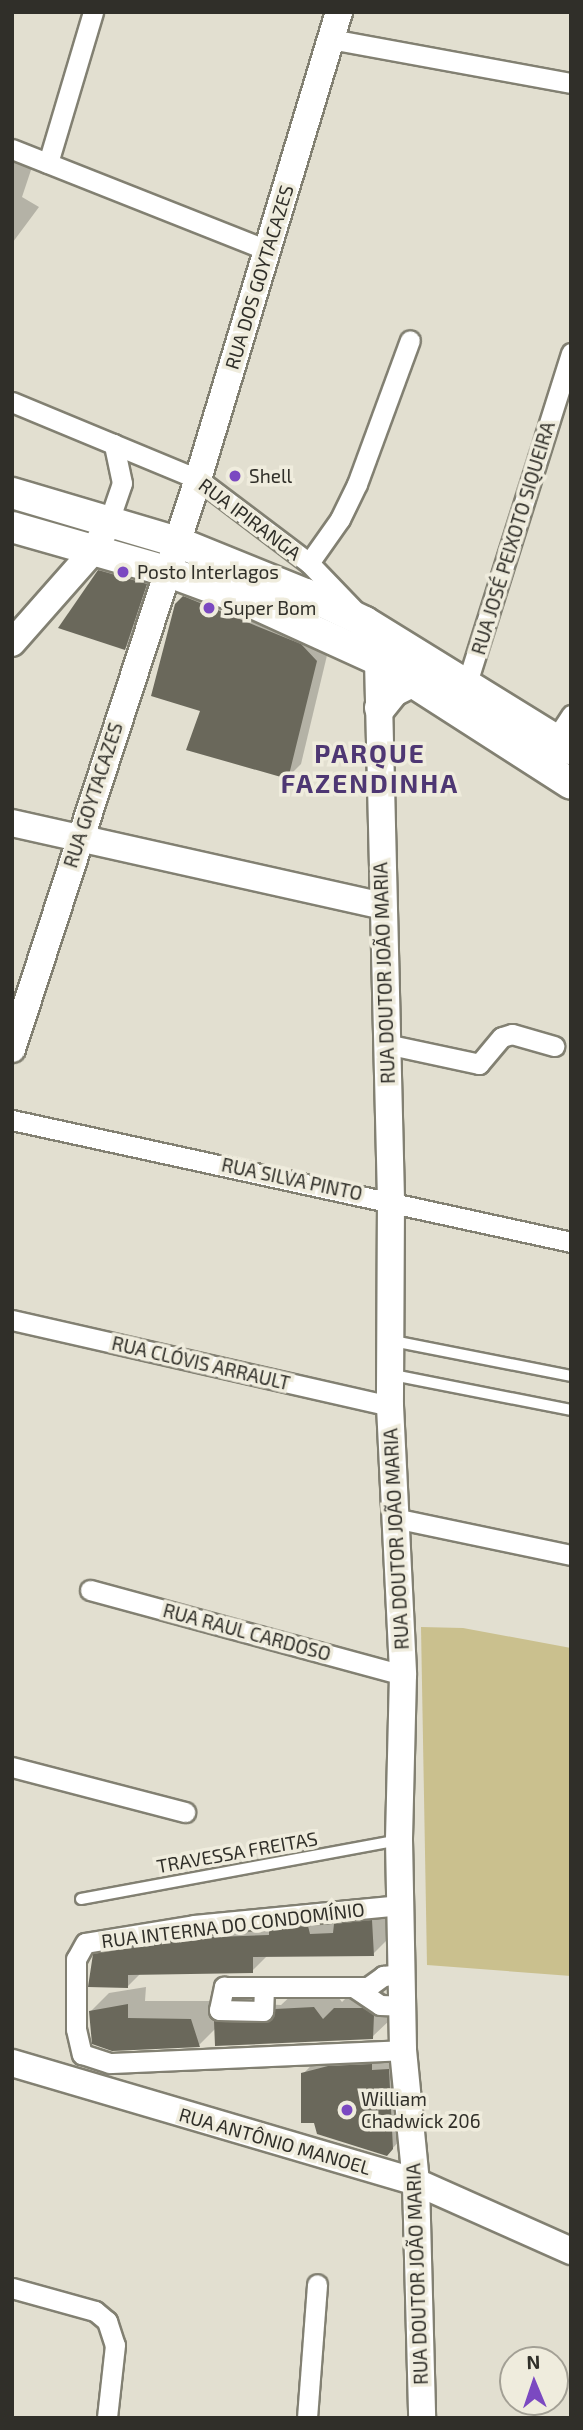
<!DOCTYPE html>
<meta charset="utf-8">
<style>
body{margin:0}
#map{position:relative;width:583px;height:2430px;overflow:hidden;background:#e2dfd0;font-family:"Exo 2",sans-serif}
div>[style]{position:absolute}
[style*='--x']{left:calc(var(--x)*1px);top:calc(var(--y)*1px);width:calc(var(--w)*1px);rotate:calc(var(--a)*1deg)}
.green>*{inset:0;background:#cac08e}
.shadow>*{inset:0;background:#0003}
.building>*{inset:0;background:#6a685b}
.roads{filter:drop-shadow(2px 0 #828072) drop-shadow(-2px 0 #828072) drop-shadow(0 2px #828072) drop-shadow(0 -2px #828072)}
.lane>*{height:10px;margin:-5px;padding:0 5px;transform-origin:5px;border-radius:5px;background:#fff}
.street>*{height:19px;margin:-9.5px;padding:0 9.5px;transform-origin:9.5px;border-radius:9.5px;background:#fff}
.secondary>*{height:26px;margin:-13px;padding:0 13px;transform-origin:13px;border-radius:13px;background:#fff}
.primary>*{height:30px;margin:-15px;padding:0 15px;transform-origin:15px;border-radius:15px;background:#fff}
.dots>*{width:19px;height:19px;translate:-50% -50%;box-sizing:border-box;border:4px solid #efecdd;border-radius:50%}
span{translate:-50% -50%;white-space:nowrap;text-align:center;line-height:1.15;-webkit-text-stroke:7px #efecdd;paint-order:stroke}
.street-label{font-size:19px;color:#302f29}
.poi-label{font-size:19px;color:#302f29}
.left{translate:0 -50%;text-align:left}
.district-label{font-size:26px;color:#4e3773;font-weight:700;letter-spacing:2px}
.frame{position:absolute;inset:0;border:14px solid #302f29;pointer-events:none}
.north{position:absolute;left:499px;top:2346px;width:70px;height:70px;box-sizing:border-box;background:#efecdd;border:2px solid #a3a095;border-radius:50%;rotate:358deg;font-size:19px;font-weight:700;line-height:28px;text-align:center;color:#302f29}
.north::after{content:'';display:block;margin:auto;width:24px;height:32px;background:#7b49c1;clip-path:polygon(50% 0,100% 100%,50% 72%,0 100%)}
</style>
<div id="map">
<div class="green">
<div style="clip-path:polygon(421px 1627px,463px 1628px,571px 1648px,571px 1976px,427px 1965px)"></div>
</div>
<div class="shadow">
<div style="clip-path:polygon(12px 151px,34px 161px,22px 197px,39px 207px,13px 242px)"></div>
<div style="clip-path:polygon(113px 557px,159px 571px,138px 635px,125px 648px,99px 571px)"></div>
<div style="clip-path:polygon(198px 584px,329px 647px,301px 764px,288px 777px,202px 710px,177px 605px)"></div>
<div style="clip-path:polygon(390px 1903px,391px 1936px,373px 1954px,268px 1955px,252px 1971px,141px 1973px,128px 1986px,94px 1955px,113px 1936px)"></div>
<div style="clip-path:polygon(146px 1987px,145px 2001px,209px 2001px,216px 2021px,234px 2003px,281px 2005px,296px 1991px,332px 1989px,342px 2002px,354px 1990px,382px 1991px,391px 1997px,391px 2019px,372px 2037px,216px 2028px,199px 2045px,91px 2011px,109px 1993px)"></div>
<div style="clip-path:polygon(395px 2041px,416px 2124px,387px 2154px,303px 2074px,326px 2050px)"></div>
</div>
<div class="building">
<div style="clip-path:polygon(98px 570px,147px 584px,125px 650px,58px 628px)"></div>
<div style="clip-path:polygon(183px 596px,301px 644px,317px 661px,288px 779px,186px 750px,200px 711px,151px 696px,175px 604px)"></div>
<div style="clip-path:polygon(372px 1920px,374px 1956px,253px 1957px,253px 1973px,128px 1975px,128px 1988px,88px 1987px,93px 1954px,189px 1938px,269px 1935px,269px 1930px,308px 1926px,310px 1934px,333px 1933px,334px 1924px)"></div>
<div style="clip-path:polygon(128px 2004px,128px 2018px,191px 2019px,200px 2047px,112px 2051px,92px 2044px,89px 2011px)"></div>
<div style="clip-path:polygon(314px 2007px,323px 2019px,334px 2008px,363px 2008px,374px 2015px,373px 2039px,215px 2046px,214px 2021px,263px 2023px,273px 2018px,275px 2009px)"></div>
<div style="clip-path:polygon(372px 2064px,372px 2070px,389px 2069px,393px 2149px,387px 2156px,317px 2134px,314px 2123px,301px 2123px,301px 2073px,328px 2066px)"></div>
</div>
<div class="roads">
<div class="lane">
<div style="--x:393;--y:1341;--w:181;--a:11.1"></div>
<div style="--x:393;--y:1375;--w:181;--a:11.1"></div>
<div style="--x:81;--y:1899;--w:323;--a:-10.5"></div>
</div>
<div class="street">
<div style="--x:331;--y:39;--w:244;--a:10.4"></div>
<div style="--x:12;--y:149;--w:274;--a:21.6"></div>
<div style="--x:48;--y:163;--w:158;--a:-73.4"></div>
<div style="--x:12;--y:402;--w:201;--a:22.5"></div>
<div style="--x:198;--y:479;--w:139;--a:37.1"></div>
<div style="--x:309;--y:563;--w:66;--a:46.2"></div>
<div style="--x:109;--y:521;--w:40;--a:-71.1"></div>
<div style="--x:122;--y:483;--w:40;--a:-102"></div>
<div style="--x:309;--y:563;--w:54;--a:-54.8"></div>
<div style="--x:340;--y:519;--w:39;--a:-64"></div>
<div style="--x:357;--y:484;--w:153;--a:-69.8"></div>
<div style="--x:467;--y:683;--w:346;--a:-72.5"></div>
<div style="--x:555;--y:740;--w:30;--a:-57"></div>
<div style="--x:386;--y:1044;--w:95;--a:12.1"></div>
<div style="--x:479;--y:1064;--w:35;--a:-50"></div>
<div style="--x:502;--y:1037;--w:10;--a:-17"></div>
<div style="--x:512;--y:1034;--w:44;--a:15.9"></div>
<div style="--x:12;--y:1120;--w:572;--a:12.31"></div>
<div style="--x:12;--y:1320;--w:388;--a:12.8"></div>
<div style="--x:394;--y:1518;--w:181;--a:11.8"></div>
<div style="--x:90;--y:1590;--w:324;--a:15.2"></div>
<div style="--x:12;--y:1767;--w:179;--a:14.6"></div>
<div style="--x:401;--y:1905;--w:208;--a:174.5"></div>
<div style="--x:194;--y:1925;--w:110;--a:170.6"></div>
<div style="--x:85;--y:1943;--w:18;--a:119"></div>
<div style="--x:76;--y:1959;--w:70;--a:90"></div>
<div style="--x:76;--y:2029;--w:26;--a:77"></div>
<div style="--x:82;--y:2054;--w:29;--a:18"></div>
<div style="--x:110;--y:2063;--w:293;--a:-2.5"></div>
<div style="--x:264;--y:1987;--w:24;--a:92"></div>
<div style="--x:263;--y:2011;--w:44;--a:-178.7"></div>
<div style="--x:219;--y:2010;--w:24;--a:-78"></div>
<div style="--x:224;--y:1987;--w:144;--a:0"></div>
<div style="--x:368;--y:1987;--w:19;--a:-36"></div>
<div style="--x:383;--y:1976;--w:19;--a:-6"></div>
<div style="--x:355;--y:1988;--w:30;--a:34"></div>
<div style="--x:380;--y:2005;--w:23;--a:2"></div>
<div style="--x:12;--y:2288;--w:86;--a:15.5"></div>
<div style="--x:95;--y:2311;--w:16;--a:40"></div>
<div style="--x:107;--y:2321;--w:25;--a:72"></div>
<div style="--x:115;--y:2345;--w:73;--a:96.3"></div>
<div style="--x:307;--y:2418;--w:134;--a:-85.7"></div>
</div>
<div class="secondary">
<div style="--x:12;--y:643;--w:125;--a:-48.6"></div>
<div style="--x:95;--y:549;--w:31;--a:-63"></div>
<div style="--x:378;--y:660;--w:540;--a:88.62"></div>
<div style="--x:391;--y:1200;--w:206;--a:90.3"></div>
<div style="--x:390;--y:1406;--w:269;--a:87.2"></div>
<div style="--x:403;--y:1675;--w:165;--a:91.4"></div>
<div style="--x:399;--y:1840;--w:210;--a:88.9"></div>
<div style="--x:403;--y:2050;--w:133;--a:84.4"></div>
<div style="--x:416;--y:2182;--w:236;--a:88.5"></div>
<div style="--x:12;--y:823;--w:377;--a:12.6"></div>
<div style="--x:12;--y:1049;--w:600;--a:-71.93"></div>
<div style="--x:198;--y:479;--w:488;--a:-73.2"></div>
<div style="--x:12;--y:2063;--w:421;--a:16.4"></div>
<div style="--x:416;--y:2182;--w:170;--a:24"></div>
</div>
<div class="primary">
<div style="--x:12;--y:493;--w:172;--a:16.5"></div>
<div style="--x:177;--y:542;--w:139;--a:22"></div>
<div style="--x:306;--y:594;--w:65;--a:25.4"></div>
<div style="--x:365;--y:622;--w:242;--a:31.7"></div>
<div style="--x:12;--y:527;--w:160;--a:15.9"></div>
<div style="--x:166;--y:571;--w:93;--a:20.2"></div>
<div style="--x:253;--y:603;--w:137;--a:24.5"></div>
<div style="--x:378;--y:660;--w:229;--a:32.7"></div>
<div style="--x:380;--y:708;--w:22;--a:-51"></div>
<div style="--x:394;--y:691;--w:18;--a:-27"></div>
</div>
</div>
<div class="dots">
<div style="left:235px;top:476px;background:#7b49c1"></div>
<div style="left:123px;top:572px;background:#7b49c1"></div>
<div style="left:209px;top:608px;background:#7b49c1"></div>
<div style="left:347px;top:2110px;background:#7b49c1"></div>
</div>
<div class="street-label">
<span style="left:259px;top:277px;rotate:-73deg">RUA DOS GOYTACAZES</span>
<span style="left:250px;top:519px;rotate:37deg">RUA IPIRANGA</span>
<span style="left:513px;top:538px;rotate:-73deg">RUA JOSÉ PEIXOTO SIQUEIRA</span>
<span style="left:93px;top:795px;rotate:-72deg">RUA GOYTACAZES</span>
<span style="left:384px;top:973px;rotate:-92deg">RUA DOUTOR JOÃO MARIA</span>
<span style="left:292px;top:1179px;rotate:12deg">RUA SILVA PINTO</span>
<span style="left:201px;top:1363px;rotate:13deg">RUA CLÓVIS ARRAULT</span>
<span style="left:396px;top:1539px;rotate:-93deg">RUA DOUTOR JOÃO MARIA</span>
<span style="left:247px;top:1632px;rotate:15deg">RUA RAUL CARDOSO</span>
<span style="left:237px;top:1852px;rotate:-10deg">TRAVESSA FREITAS</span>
<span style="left:233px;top:1925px;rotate:-7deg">RUA INTERNA DO CONDOMÍNIO</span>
<span style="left:275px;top:2141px;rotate:16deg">RUA ANTÔNIO MANOEL</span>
<span style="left:417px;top:2274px;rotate:-92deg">RUA DOUTOR JOÃO MARIA</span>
</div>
<div class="poi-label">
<span class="left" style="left:249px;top:476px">Shell</span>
<span class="left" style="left:137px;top:572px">Posto Interlagos</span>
<span class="left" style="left:223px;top:608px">Super Bom</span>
<span class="left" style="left:361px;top:2110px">William<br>Chadwick 206</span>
</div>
<div class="district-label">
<span style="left:370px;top:768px">PARQUE<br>FAZENDINHA</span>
</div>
<div class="frame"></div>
<div class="north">N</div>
</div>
